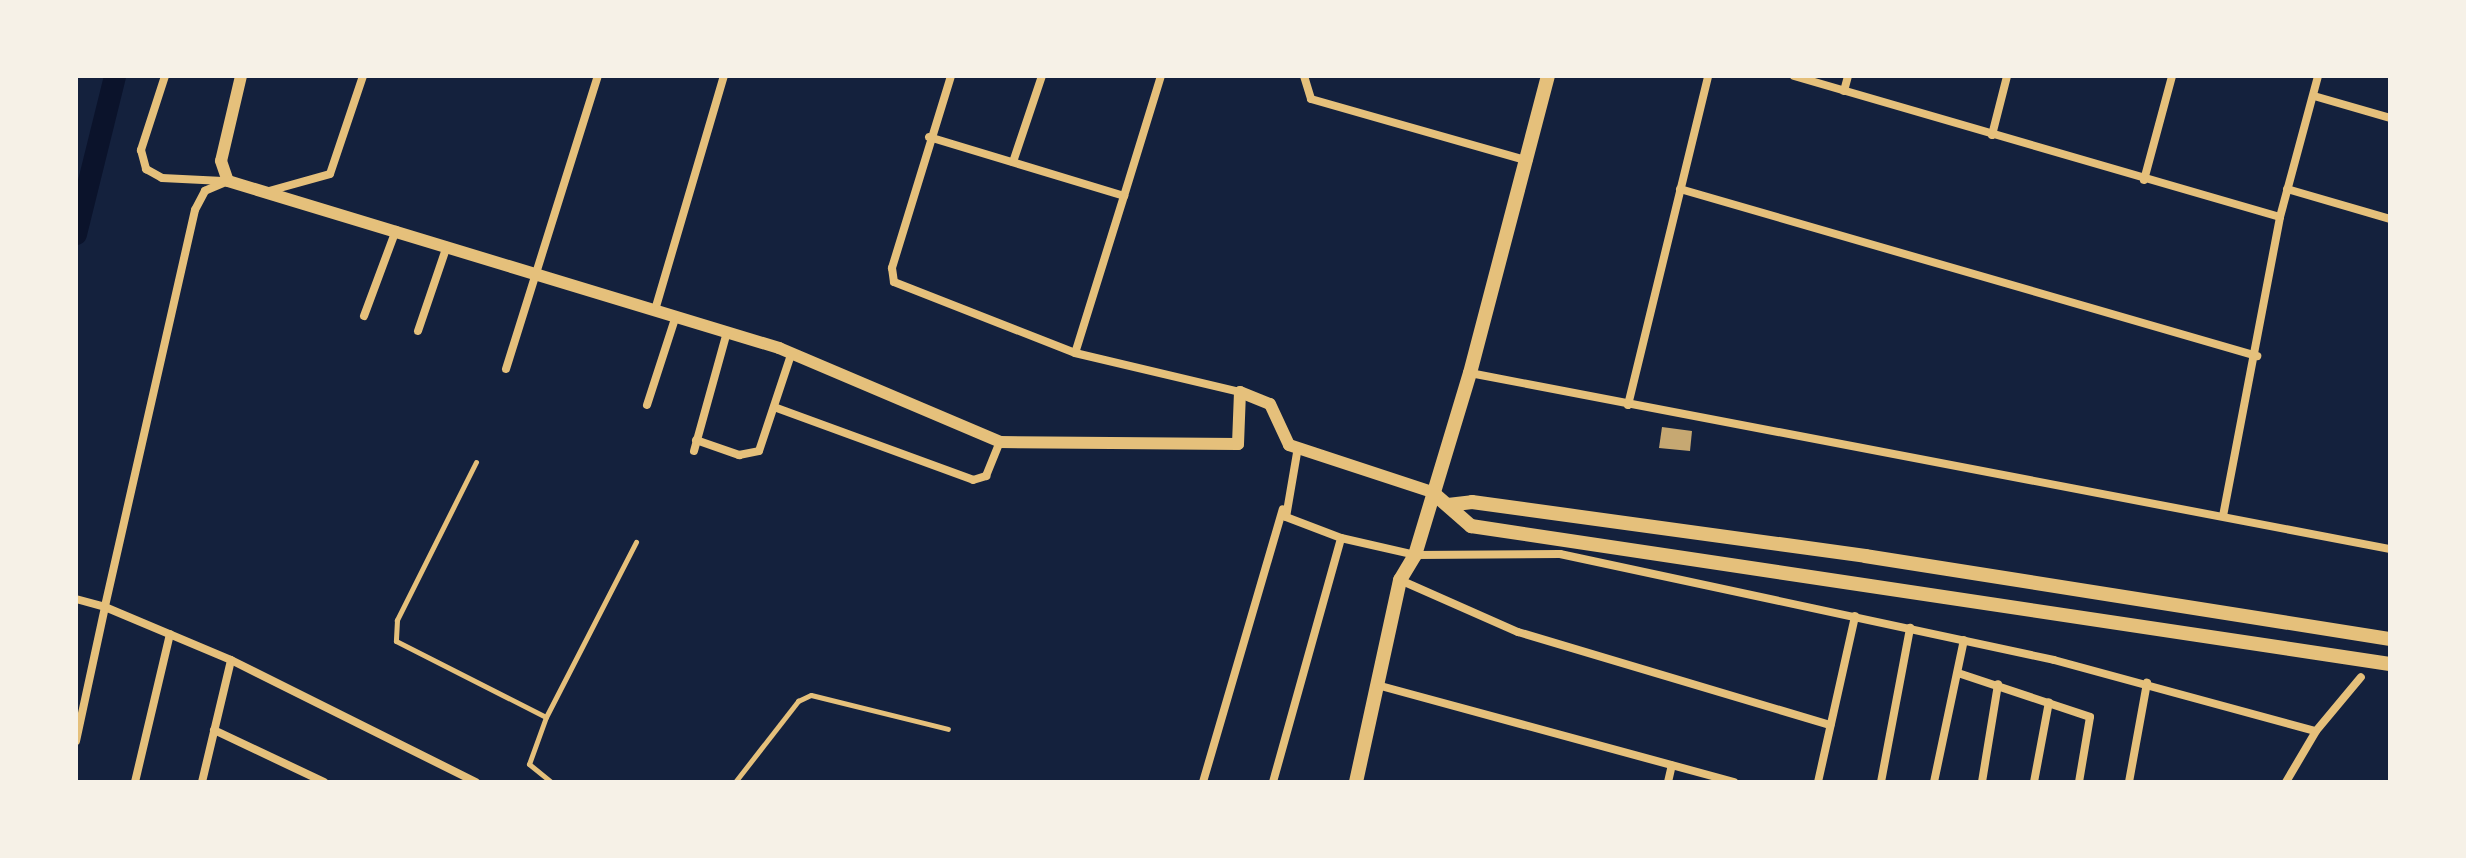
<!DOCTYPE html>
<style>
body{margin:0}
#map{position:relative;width:2466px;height:858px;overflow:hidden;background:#14213d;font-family:Lato,sans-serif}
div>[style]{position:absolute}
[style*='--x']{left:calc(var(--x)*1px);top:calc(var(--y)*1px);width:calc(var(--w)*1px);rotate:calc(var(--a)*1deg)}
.canal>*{height:22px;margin:-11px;padding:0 11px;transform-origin:11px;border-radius:11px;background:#0b132b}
.building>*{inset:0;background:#c6a872}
.service>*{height:5px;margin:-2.5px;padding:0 2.5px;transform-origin:2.5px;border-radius:2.5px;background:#e5c07b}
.minor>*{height:8px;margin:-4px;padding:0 4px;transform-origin:4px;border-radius:4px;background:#e5c07b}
.tertiary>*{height:12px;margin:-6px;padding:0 6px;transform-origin:6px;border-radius:6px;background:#e5c07b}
.secondary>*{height:14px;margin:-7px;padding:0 7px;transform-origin:7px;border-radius:7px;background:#e5c07b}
span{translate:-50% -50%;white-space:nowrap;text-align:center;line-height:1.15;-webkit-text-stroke:6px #f6f1e7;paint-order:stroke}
.frame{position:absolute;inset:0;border:78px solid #f6f1e7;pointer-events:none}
</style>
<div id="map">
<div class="canal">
<div style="--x:76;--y:234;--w:163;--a:-76.1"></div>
</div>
<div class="building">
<div style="clip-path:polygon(1662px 427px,1692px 431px,1690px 451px,1659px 448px)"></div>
</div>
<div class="service">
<div style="--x:476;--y:462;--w:177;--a:116.6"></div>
<div style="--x:397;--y:620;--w:21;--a:93"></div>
<div style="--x:396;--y:641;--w:168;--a:26.9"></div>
<div style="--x:546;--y:717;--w:50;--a:109.9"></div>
<div style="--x:529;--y:764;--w:28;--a:39"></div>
<div style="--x:546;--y:717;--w:197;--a:-62.8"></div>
<div style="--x:735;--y:782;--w:103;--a:-52.1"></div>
<div style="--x:798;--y:701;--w:14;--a:-25"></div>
<div style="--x:811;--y:695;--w:141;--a:13.9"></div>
</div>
<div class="minor">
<div style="--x:165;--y:76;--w:78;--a:108"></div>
<div style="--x:141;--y:150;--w:20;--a:75"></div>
<div style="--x:146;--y:169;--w:18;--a:29"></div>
<div style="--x:162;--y:178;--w:61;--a:2.8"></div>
<div style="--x:951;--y:76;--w:201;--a:107.1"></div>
<div style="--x:892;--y:268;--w:14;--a:82"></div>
<div style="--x:894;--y:282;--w:194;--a:21.4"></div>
<div style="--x:1304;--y:76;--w:24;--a:73"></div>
<div style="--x:1311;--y:99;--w:226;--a:15.9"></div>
<div style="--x:1794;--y:76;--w:506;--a:16.18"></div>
<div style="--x:2280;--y:217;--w:146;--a:-74.9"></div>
<div style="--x:1844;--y:91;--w:16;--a:-75"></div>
<div style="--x:2314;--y:96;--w:79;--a:16.1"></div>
<div style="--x:1992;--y:135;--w:61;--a:-75.7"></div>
<div style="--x:929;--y:137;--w:204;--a:16.8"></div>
<div style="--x:1124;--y:196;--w:164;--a:107.3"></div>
<div style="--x:1075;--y:353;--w:170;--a:13.3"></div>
<div style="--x:1013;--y:162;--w:91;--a:-71.4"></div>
<div style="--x:2144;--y:180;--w:108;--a:-74.9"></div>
<div style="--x:228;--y:181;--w:25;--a:157"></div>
<div style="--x:205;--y:191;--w:21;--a:118"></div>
<div style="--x:195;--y:210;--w:407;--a:102.8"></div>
<div style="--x:105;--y:607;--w:137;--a:22.8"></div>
<div style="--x:231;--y:660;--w:274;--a:26.5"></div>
<div style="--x:1680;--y:189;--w:601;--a:16.14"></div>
<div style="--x:2287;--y:189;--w:107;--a:16.2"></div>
<div style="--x:269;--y:191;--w:63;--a:-15.6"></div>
<div style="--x:330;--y:174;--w:103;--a:-71.4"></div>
<div style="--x:1124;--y:196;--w:126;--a:-72.9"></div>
<div style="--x:655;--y:310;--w:244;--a:-73.6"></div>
<div style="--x:364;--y:316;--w:92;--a:-69.6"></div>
<div style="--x:418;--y:331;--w:90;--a:-71.2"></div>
<div style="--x:506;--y:369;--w:307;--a:-72.6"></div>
<div style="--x:1470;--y:373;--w:937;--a:10.83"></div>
<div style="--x:647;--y:405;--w:94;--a:-72"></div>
<div style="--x:1628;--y:405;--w:339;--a:-76.3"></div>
<div style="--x:774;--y:407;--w:212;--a:20.1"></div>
<div style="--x:973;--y:480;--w:14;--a:-17"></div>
<div style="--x:986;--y:476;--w:37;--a:-68"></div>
<div style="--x:696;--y:440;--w:46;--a:19.2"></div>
<div style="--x:739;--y:455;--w:20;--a:-11"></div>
<div style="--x:759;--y:451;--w:104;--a:-71.6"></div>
<div style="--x:1298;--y:447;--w:71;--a:99.7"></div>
<div style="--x:1286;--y:517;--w:59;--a:20.9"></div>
<div style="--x:1341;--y:538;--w:76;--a:12.9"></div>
<div style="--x:1415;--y:555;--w:145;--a:-0.4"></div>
<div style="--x:1560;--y:554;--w:505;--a:12.11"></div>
<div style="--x:2054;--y:660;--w:271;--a:15.2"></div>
<div style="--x:694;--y:451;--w:123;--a:-74.5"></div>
<div style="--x:2223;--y:516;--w:304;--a:-79.2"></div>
<div style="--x:1400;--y:580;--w:129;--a:23.8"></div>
<div style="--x:1518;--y:632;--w:326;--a:16.6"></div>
<div style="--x:76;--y:599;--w:30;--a:15"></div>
<div style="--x:105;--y:607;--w:137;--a:102.2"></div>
<div style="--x:1958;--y:673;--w:139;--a:18.4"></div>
<div style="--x:2090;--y:717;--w:66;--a:99.6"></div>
<div style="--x:1377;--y:685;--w:370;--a:15.2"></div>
<div style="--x:214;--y:730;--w:122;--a:25.3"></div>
<div style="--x:135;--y:782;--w:152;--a:-76.7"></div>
<div style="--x:202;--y:782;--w:125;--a:-76.6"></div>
<div style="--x:1203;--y:782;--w:284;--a:-73.7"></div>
<div style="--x:1273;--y:782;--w:253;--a:-74.4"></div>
<div style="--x:1668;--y:782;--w:17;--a:-77"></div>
<div style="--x:1818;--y:782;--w:170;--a:-77.4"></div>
<div style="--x:1881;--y:782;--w:157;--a:-79.3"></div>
<div style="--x:1934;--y:782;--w:145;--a:-78.1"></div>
<div style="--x:1982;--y:782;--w:99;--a:-80.7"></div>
<div style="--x:2034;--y:782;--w:81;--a:-79.4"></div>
<div style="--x:2129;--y:782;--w:101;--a:-79.7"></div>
<div style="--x:2286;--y:782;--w:59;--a:-59.5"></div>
<div style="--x:2316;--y:731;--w:70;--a:-50.2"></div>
</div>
<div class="tertiary">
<div style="--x:241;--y:76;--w:87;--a:103.2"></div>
<div style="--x:221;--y:161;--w:21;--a:71"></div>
<div style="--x:228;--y:181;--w:576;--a:16.86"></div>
<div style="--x:779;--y:348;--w:240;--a:23"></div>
<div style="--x:1000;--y:442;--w:238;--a:0.5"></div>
<div style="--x:1238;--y:444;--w:52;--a:-87.8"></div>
<div style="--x:1240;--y:392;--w:32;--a:22"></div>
<div style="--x:1270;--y:404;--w:45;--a:65.1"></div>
<div style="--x:1289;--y:445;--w:151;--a:18.2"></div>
</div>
<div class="secondary">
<div style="--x:1432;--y:492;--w:52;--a:41.1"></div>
<div style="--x:1471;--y:526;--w:929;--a:8.54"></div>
<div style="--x:1448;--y:505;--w:24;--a:-7"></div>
<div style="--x:1472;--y:502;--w:397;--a:7.8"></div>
<div style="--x:1865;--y:556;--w:532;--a:8.98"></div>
<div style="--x:1356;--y:782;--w:207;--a:-77.7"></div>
<div style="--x:1400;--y:580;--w:29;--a:-59"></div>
<div style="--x:1415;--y:555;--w:190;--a:-73.2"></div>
<div style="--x:1470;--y:373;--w:307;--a:-75.3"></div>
</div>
<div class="frame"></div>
</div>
